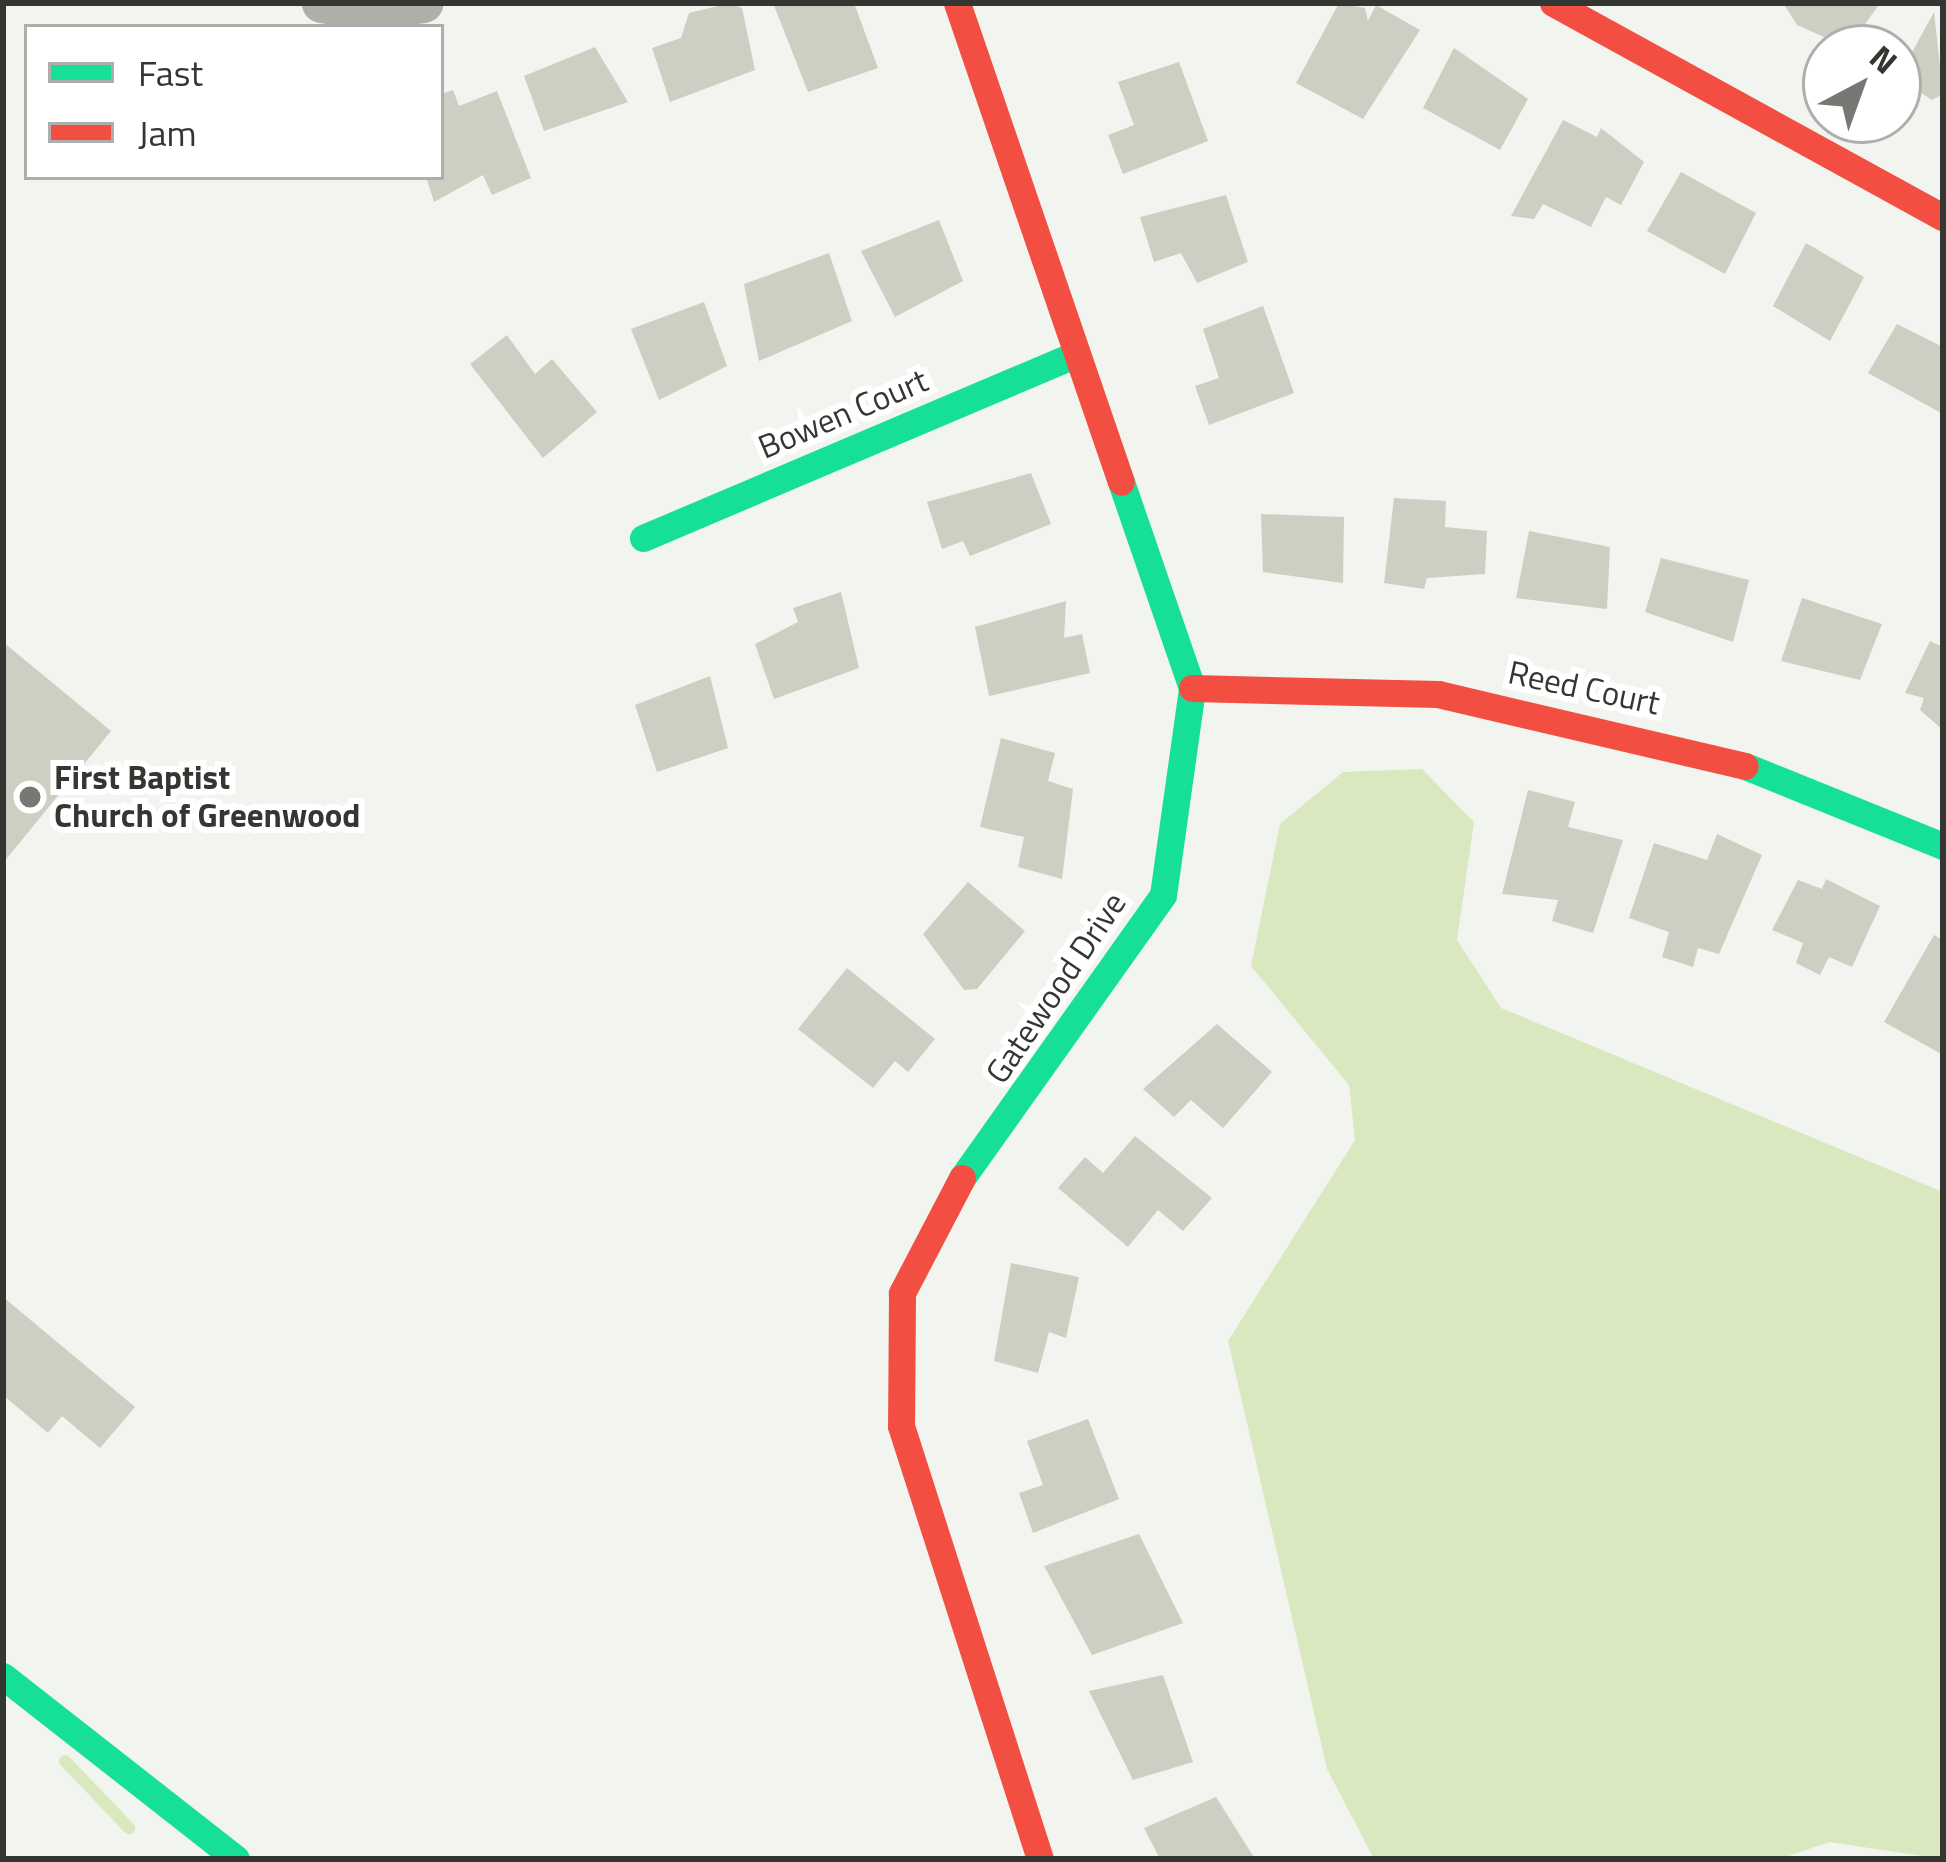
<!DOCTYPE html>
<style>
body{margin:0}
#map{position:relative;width:1946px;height:1862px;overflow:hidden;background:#f2f4ef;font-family:"Titillium Web",sans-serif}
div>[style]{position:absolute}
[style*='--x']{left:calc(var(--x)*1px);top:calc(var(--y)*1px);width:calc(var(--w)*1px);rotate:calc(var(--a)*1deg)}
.water>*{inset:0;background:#d9e8be}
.stream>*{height:12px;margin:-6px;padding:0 6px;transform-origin:6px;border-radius:6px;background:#d9e8be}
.building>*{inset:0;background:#cbd0c2}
.street>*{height:39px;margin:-19.5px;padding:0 19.5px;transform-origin:19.5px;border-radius:19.5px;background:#adb0a8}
.fast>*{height:27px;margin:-13.5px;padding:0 13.5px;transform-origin:13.5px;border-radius:13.5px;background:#16e098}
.jam>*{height:27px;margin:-13.5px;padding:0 13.5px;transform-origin:13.5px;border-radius:13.5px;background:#f24e42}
.dots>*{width:33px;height:33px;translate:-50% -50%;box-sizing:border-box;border:6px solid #fff;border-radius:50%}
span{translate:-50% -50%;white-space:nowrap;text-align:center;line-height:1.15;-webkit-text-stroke:12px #fff;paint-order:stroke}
.street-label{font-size:33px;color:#343632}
.poi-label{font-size:33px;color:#343632;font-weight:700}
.left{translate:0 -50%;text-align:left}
.frame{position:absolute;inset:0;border:6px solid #343632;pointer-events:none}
.legend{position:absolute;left:24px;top:24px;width:420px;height:156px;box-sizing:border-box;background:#fff;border:3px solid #aeafad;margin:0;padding:15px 21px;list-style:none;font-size:36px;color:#343632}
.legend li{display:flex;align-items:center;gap:24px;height:60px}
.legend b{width:60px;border:3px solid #aeafad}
.north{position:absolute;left:1802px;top:24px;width:120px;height:120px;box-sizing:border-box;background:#fff;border:3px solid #aeafad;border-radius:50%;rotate:41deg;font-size:33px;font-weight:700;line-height:48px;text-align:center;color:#343632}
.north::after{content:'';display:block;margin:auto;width:42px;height:54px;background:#767874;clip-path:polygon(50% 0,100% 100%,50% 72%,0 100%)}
</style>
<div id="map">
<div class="water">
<div style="clip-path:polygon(1422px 769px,1474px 822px,1457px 940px,1501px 1008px,1943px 1192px,1943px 1859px,1829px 1842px,1780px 1859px,1374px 1859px,1327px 1769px,1228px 1341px,1355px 1140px,1349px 1085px,1251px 966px,1280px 824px,1343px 772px)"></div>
</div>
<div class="stream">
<div style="--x:65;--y:1761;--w:93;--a:46.3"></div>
</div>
<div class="building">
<div style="clip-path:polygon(730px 3px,742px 8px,755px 70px,670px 102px,652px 48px,681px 38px,689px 13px)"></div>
<div style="clip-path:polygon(773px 3px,854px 3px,878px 68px,808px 92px)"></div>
<div style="clip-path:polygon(1339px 3px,1365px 8px,1368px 21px,1376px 5px,1420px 30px,1363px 119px,1296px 83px)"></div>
<div style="clip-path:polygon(1783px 3px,1880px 3px,1848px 48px,1797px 25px)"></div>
<div style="clip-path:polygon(1934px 12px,1943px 94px,1932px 100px,1898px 78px)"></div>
<div style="clip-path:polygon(595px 47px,628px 102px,544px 131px,524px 76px)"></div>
<div style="clip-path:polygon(1454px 48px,1528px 99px,1500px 150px,1423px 108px)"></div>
<div style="clip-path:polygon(1179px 62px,1208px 141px,1123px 174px,1108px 135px,1134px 125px,1118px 82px)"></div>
<div style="clip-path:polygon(453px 90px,459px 106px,497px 91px,531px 178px,492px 195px,483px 175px,434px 202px,426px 177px,441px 177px,441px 94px)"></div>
<div style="clip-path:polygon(1563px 120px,1597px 137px,1601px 128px,1644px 162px,1621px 205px,1606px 197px,1591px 227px,1543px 204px,1534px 219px,1511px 216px)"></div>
<div style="clip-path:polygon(1681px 172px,1756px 213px,1725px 274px,1647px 231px)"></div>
<div style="clip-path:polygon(1226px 195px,1248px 262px,1197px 283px,1181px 253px,1154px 262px,1140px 217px)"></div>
<div style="clip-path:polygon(939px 220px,963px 281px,895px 317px,861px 251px)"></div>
<div style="clip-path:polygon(1806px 243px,1864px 277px,1830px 341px,1773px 306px)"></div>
<div style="clip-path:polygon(829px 253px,852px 321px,759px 361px,744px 284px)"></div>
<div style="clip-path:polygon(704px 302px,727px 366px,659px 400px,631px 329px)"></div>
<div style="clip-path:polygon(1263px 306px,1294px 393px,1209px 425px,1195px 386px,1219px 378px,1203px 329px)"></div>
<div style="clip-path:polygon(1897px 324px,1943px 347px,1943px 414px,1868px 373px)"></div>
<div style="clip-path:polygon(507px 335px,535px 374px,552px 359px,597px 412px,543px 458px,470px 364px)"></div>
<div style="clip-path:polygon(1031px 473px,1051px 524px,970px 556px,963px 541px,942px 549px,927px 502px)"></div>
<div style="clip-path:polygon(1394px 498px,1446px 501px,1445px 527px,1487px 531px,1485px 574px,1427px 578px,1424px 589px,1384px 583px)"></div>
<div style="clip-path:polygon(1261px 514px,1344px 517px,1343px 583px,1263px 572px)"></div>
<div style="clip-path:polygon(1529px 531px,1610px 547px,1607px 609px,1516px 598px)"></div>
<div style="clip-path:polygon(1661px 558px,1749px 580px,1733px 642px,1645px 612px)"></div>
<div style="clip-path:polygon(841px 592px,859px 668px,774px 699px,755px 644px,798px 622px,793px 608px)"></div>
<div style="clip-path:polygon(1802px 598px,1882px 624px,1860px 680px,1781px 661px)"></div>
<div style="clip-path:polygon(1066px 601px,1064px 638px,1082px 634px,1090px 673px,989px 696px,975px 627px)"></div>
<div style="clip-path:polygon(1930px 641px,1943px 647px,1943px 730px,1920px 710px,1924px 698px,1905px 693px)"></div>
<div style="clip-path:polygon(3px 642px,111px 731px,3px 863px)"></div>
<div style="clip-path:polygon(710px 676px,728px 748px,657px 772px,635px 705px)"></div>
<div style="clip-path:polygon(1001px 738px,1055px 753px,1048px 781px,1073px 789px,1062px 879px,1018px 867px,1024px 837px,980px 827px)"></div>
<div style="clip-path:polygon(1528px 790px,1575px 802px,1568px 827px,1623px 840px,1593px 933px,1552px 921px,1558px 900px,1502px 894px)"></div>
<div style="clip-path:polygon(1717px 834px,1762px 855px,1719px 954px,1698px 948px,1693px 967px,1662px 957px,1669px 932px,1629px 918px,1654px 843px,1707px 860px)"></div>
<div style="clip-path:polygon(1826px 879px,1880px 906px,1852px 967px,1829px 957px,1820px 975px,1796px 963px,1803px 943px,1772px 930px,1798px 880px,1822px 889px)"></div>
<div style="clip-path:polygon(968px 882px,1025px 931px,977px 989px,964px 990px,923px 934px)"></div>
<div style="clip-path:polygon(1934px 935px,1943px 940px,1943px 1055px,1884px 1022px)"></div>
<div style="clip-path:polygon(847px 968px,935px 1039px,908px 1072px,895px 1061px,873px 1088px,798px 1029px)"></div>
<div style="clip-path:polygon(1217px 1024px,1272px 1072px,1223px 1128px,1191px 1100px,1174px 1117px,1143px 1089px)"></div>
<div style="clip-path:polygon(1135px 1136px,1212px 1198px,1183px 1231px,1158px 1210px,1128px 1247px,1058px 1188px,1085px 1157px,1103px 1173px)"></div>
<div style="clip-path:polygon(1011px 1263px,1079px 1277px,1066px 1338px,1049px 1332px,1038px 1373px,994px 1361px)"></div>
<div style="clip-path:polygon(3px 1297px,135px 1407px,100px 1448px,62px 1416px,48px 1433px,3px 1395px)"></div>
<div style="clip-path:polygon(1088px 1419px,1119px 1499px,1033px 1533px,1019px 1493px,1043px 1485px,1027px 1441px)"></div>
<div style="clip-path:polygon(1139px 1534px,1183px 1623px,1092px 1655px,1044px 1566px)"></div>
<div style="clip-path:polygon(1163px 1675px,1193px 1762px,1133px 1780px,1089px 1691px)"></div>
<div style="clip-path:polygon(1216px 1797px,1255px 1859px,1160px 1859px,1144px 1828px)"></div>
</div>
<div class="street">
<div style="--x:321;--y:3;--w:50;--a:9.3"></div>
<div style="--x:370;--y:11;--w:54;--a:-8.6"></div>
</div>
<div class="fast">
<div style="--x:643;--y:538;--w:464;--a:-23"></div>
<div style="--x:1745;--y:766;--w:214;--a:22"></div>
<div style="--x:962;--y:1178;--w:347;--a:-54.6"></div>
<div style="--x:1163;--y:895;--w:209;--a:-82"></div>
<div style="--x:1192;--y:688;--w:218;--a:-109"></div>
<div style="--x:3;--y:1676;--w:296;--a:38.1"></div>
</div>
<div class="jam">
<div style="--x:957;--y:3;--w:506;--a:71.1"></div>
<div style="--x:1553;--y:3;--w:445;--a:28.8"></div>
<div style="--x:1192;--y:688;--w:246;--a:1.4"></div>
<div style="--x:1438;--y:694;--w:315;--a:13.2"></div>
<div style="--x:962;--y:1178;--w:130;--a:117.6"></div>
<div style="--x:902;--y:1293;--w:133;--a:90.4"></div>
<div style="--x:901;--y:1426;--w:455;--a:72.2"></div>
</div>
<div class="dots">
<div style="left:30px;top:797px;background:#767874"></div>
</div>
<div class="street-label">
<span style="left:843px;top:414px;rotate:-23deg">Bowen Court</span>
<span style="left:1584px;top:688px;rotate:12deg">Reed Court</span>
<span style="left:1056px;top:988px;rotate:-56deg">Gatewood Drive</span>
</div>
<div class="poi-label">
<span class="left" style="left:54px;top:797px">First Baptist<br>Church of Greenwood</span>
</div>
<div class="frame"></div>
<ul class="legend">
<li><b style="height:15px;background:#16e098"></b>Fast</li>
<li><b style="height:15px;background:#f24e42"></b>Jam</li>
</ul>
<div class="north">N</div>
</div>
